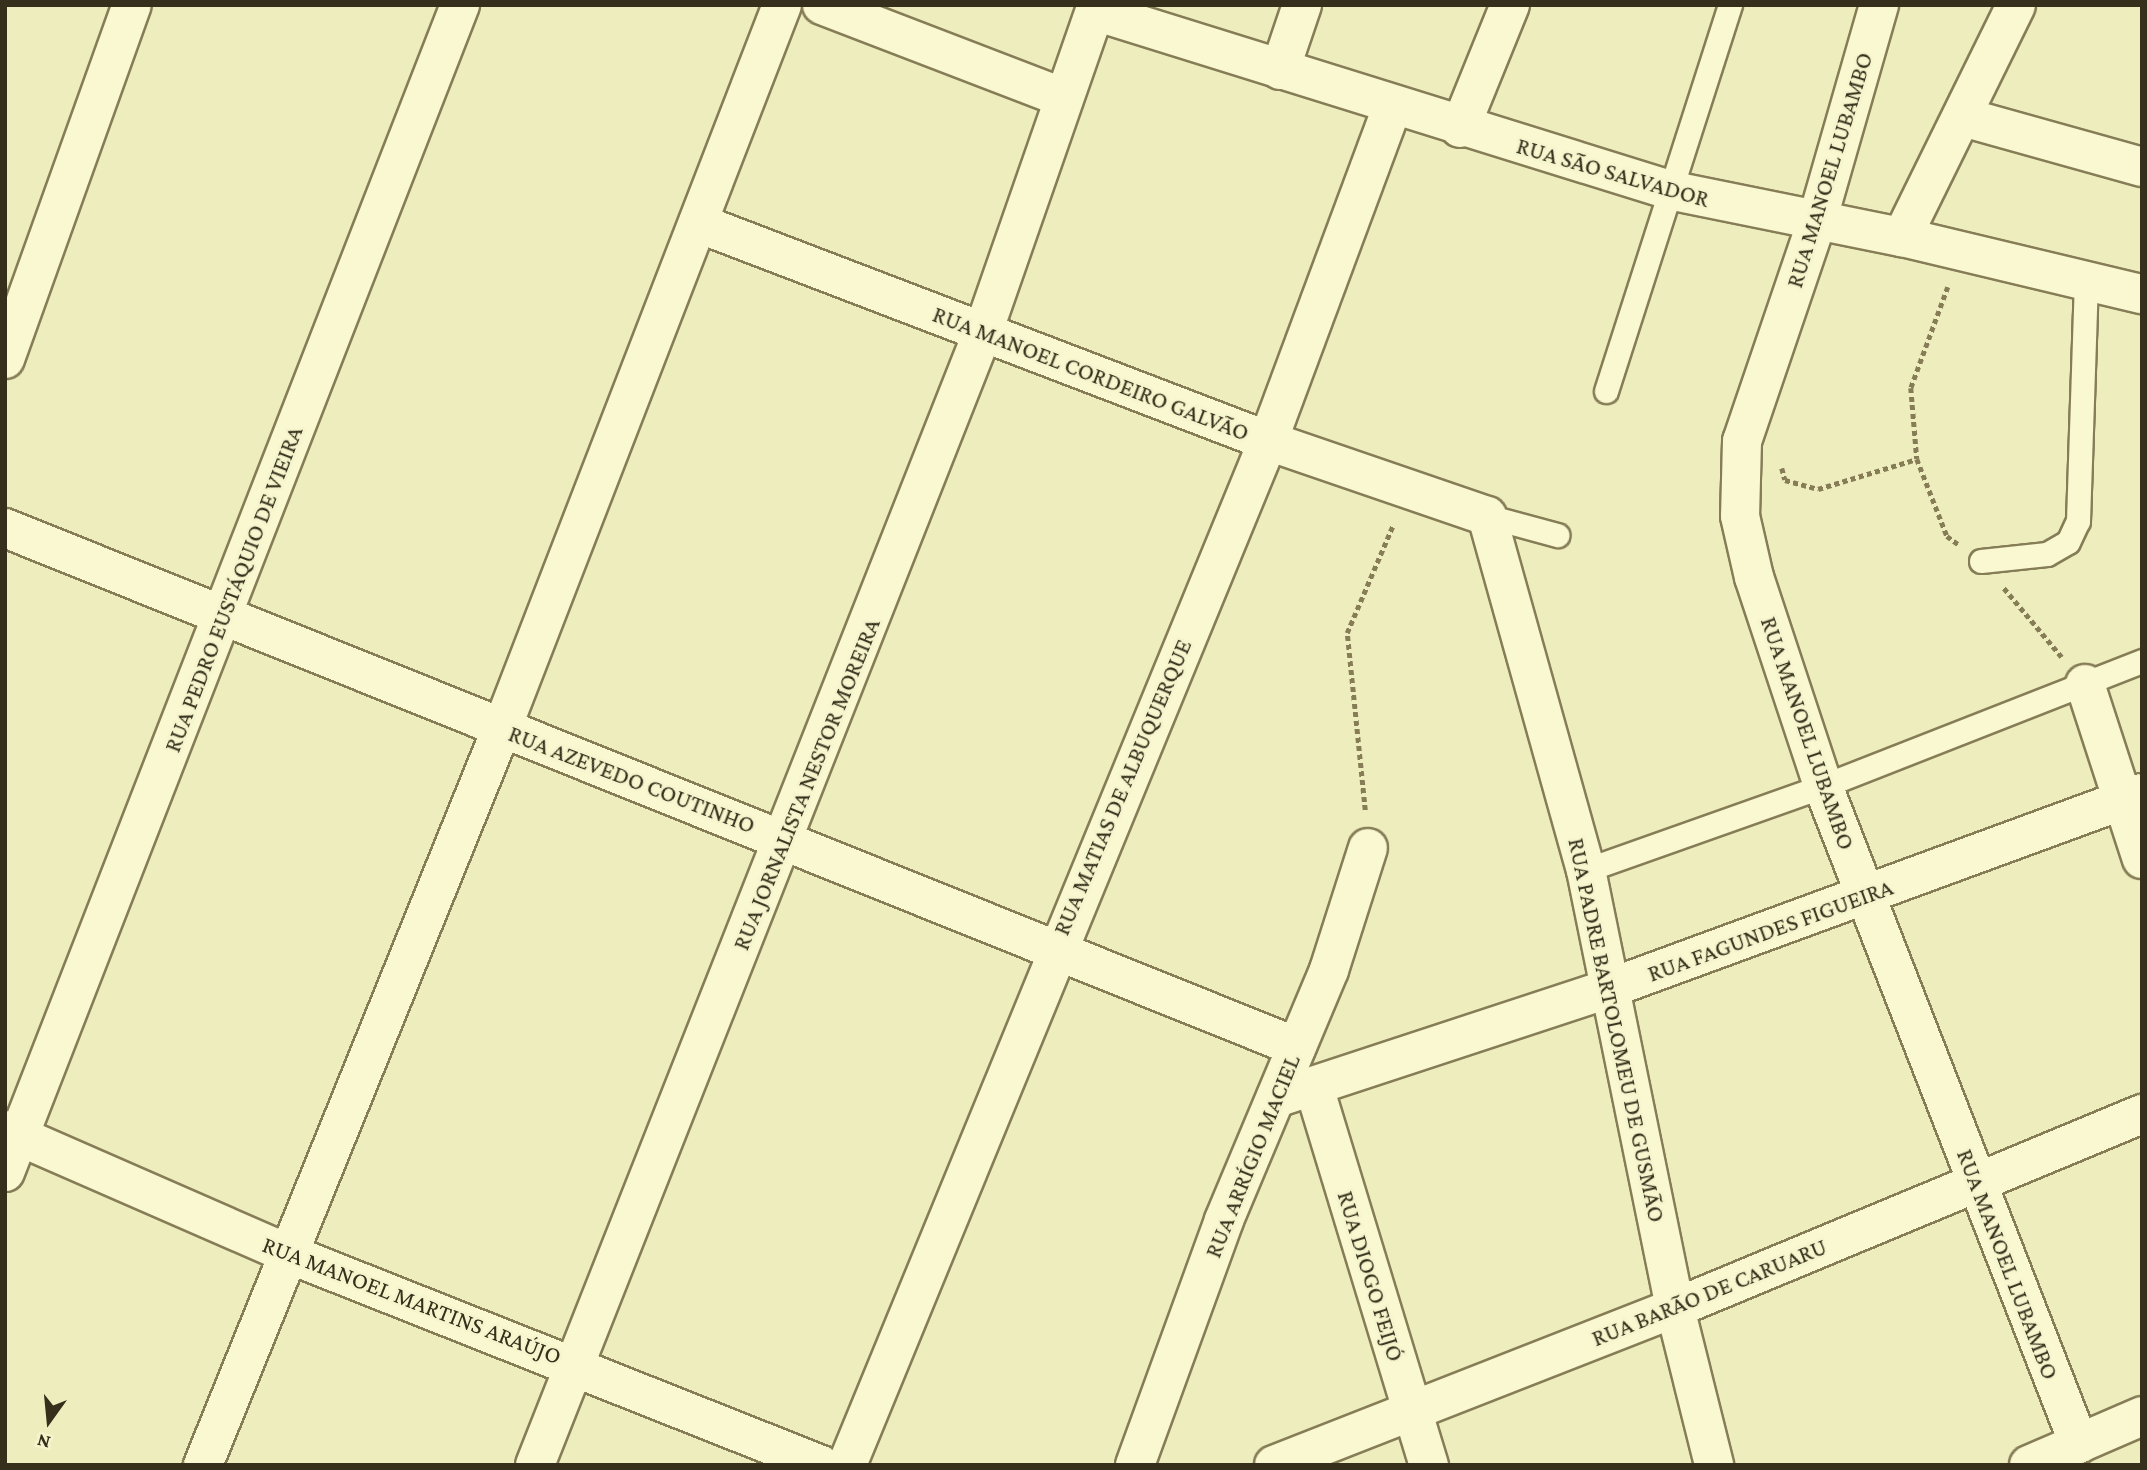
<!DOCTYPE html>
<meta charset="utf-8">
<style>
body{margin:0}
#map{position:relative;width:2147px;height:1470px;overflow:hidden;background:#eeedbe;font-family:"Crimson Pro",serif}
div>[style]{position:absolute}
[style*='--x']{left:calc(var(--x)*1px);top:calc(var(--y)*1px);width:calc(var(--w)*1px);rotate:calc(var(--a)*1deg)}
.path>*{height:4.5px;margin-top:-2.25px;transform-origin:0;background:repeating-linear-gradient(90deg,#867d57 0 5px,transparent 0 8.5px)}
.roads{filter:drop-shadow(2px 0 #867d57) drop-shadow(-2px 0 #867d57) drop-shadow(0 2px #867d57) drop-shadow(0 -2px #867d57)}
.lane>*{height:23px;margin:-11.5px;padding:0 11.5px;transform-origin:11.5px;border-radius:11.5px;background:#f9f8d1}
.street>*{height:38px;margin:-19px;padding:0 19px;transform-origin:19px;border-radius:19px;background:#f9f8d1}
span{translate:-50% -50%;white-space:nowrap;text-align:center;line-height:1.15;-webkit-text-stroke:5px #f5f5cd;paint-order:stroke}
.street-label{font-size:24px;color:#352f1b}
.frame{position:absolute;inset:0;border:7px solid #352f1b;pointer-events:none}
.north{position:absolute;left:14px;top:1386px;width:70px;height:70px;-webkit-text-stroke:5px #f5f5cd;paint-order:stroke;rotate:195deg;font-size:19px;font-weight:700;line-height:28px;text-align:center;color:#352f1b}
.north::after{content:'';display:block;margin:auto;width:24px;height:32px;background:#352f1b;clip-path:polygon(50% 0,100% 100%,50% 72%,0 100%)}
</style>
<div id="map">
<div class="path">
<div style="--x:1948;--y:287;--w:108;--a:110.1"></div>
<div style="--x:1911;--y:388;--w:71;--a:85.2"></div>
<div style="--x:1917;--y:459;--w:83;--a:68.7"></div>
<div style="--x:1947;--y:536;--w:14;--a:36"></div>
<div style="--x:1782;--y:468;--w:12;--a:76"></div>
<div style="--x:1785;--y:480;--w:34;--a:15"></div>
<div style="--x:1818;--y:489;--w:103;--a:-16.9"></div>
<div style="--x:2004;--y:588;--w:90;--a:50"></div>
<div style="--x:1365;--y:810;--w:178;--a:-95.8"></div>
<div style="--x:1347;--y:633;--w:117;--a:-66.9"></div>
</div>
<div class="roads">
<div class="lane">
<div style="--x:1606;--y:391;--w:405;--a:-72.2"></div>
<div style="--x:1487;--y:516;--w:73;--a:15.2"></div>
<div style="--x:1981;--y:561;--w:66;--a:-6.1"></div>
<div style="--x:2047;--y:554;--w:24;--a:-30"></div>
<div style="--x:2068;--y:542;--w:23;--a:-65"></div>
<div style="--x:2078;--y:521;--w:239;--a:-88.1"></div>
<div style="--x:1586;--y:870;--w:251;--a:-19.5"></div>
<div style="--x:1823;--y:786;--w:343;--a:-21.4"></div>
</div>
<div class="street">
<div style="--x:822;--y:5;--w:257;--a:21"></div>
<div style="--x:1879;--y:5;--w:225;--a:106"></div>
<div style="--x:1817;--y:221;--w:232;--a:108.8"></div>
<div style="--x:1742;--y:441;--w:75;--a:91.5"></div>
<div style="--x:1740;--y:516;--w:63;--a:77.1"></div>
<div style="--x:1754;--y:577;--w:220;--a:71.7"></div>
<div style="--x:1823;--y:786;--w:706;--a:68.74"></div>
<div style="--x:1095;--y:11;--w:605;--a:17.3"></div>
<div style="--x:1673;--y:191;--w:234;--a:11.4"></div>
<div style="--x:1902;--y:237;--w:247;--a:13.4"></div>
<div style="--x:1280;--y:70;--w:69;--a:-71.3"></div>
<div style="--x:1963;--y:117;--w:186;--a:15.6"></div>
<div style="--x:1460;--y:128;--w:133;--a:-67.9"></div>
<div style="--x:698;--y:223;--w:610;--a:20.93"></div>
<div style="--x:1268;--y:441;--w:231;--a:18.9"></div>
<div style="--x:1487;--y:516;--w:368;--a:74.4"></div>
<div style="--x:1586;--y:870;--w:447;--a:78.5"></div>
<div style="--x:1675;--y:1308;--w:162;--a:76"></div>
<div style="--x:1902;--y:237;--w:258;--a:-63.8"></div>
<div style="--x:5;--y:359;--w:376;--a:-70.3"></div>
<div style="--x:5;--y:528;--w:1392;--a:21.89"></div>
<div style="--x:2085;--y:684;--w:184;--a:72"></div>
<div style="--x:1314;--y:1087;--w:395;--a:73.1"></div>
<div style="--x:1276;--y:1098;--w:355;--a:-18.2"></div>
<div style="--x:1613;--y:987;--w:563;--a:-20.14"></div>
<div style="--x:5;--y:1130;--w:310;--a:23.6"></div>
<div style="--x:289;--y:1254;--w:572;--a:21.63"></div>
<div style="--x:5;--y:1172;--w:1253;--a:-68.7"></div>
<div style="--x:203;--y:1465;--w:795;--a:-67.92"></div>
<div style="--x:502;--y:728;--w:775;--a:-68.83"></div>
<div style="--x:535;--y:1465;--w:1218;--a:-68.43"></div>
<div style="--x:983;--y:332;--w:346;--a:-70.8"></div>
<div style="--x:847;--y:1465;--w:1107;--a:-67.65"></div>
<div style="--x:1268;--y:441;--w:355;--a:-69.6"></div>
<div style="--x:1135;--y:1465;--w:261;--a:-70"></div>
<div style="--x:1224;--y:1220;--w:271;--a:-67.2"></div>
<div style="--x:1329;--y:970;--w:128;--a:-72.3"></div>
<div style="--x:1274;--y:1465;--w:431;--a:-21.4"></div>
<div style="--x:1675;--y:1308;--w:506;--a:-22.56"></div>
<div style="--x:2029;--y:1465;--w:123;--a:-23.4"></div>
</div>
</div>
<div class="street-label">
<span style="left:1829px;top:170px;rotate:-73deg">RUA MANOEL LUBAMBO</span>
<span style="left:1613px;top:172px;rotate:16deg">RUA SÃO SALVADOR</span>
<span style="left:1091px;top:373px;rotate:21deg">RUA MANOEL CORDEIRO GALVÃO</span>
<span style="left:233px;top:589px;rotate:-69deg">RUA PEDRO EUSTÁQUIO DE VIEIRA</span>
<span style="left:1808px;top:733px;rotate:71deg">RUA MANOEL LUBAMBO</span>
<span style="left:632px;top:779px;rotate:21deg">RUA AZEVEDO COUTINHO</span>
<span style="left:806px;top:784px;rotate:-68deg">RUA JORNALISTA NESTOR MOREIRA</span>
<span style="left:1122px;top:787px;rotate:-67deg">RUA MATIAS DE ALBUQUERQUE</span>
<span style="left:1770px;top:930px;rotate:-20deg">RUA FAGUNDES FIGUEIRA</span>
<span style="left:1617px;top:1030px;rotate:78deg">RUA PADRE BARTOLOMEU DE GUSMÃO</span>
<span style="left:1252px;top:1156px;rotate:-68deg">RUA ARRÍGIO MACIEL</span>
<span style="left:2008px;top:1264px;rotate:69deg">RUA MANOEL LUBAMBO</span>
<span style="left:1371px;top:1276px;rotate:73deg">RUA DIOGO FEIJÓ</span>
<span style="left:1709px;top:1292px;rotate:-22deg">RUA BARÃO DE CARUARU</span>
<span style="left:412px;top:1300px;rotate:21deg">RUA MANOEL MARTINS ARAÚJO</span>
</div>
<div class="frame"></div>
<div class="north">N</div>
</div>
